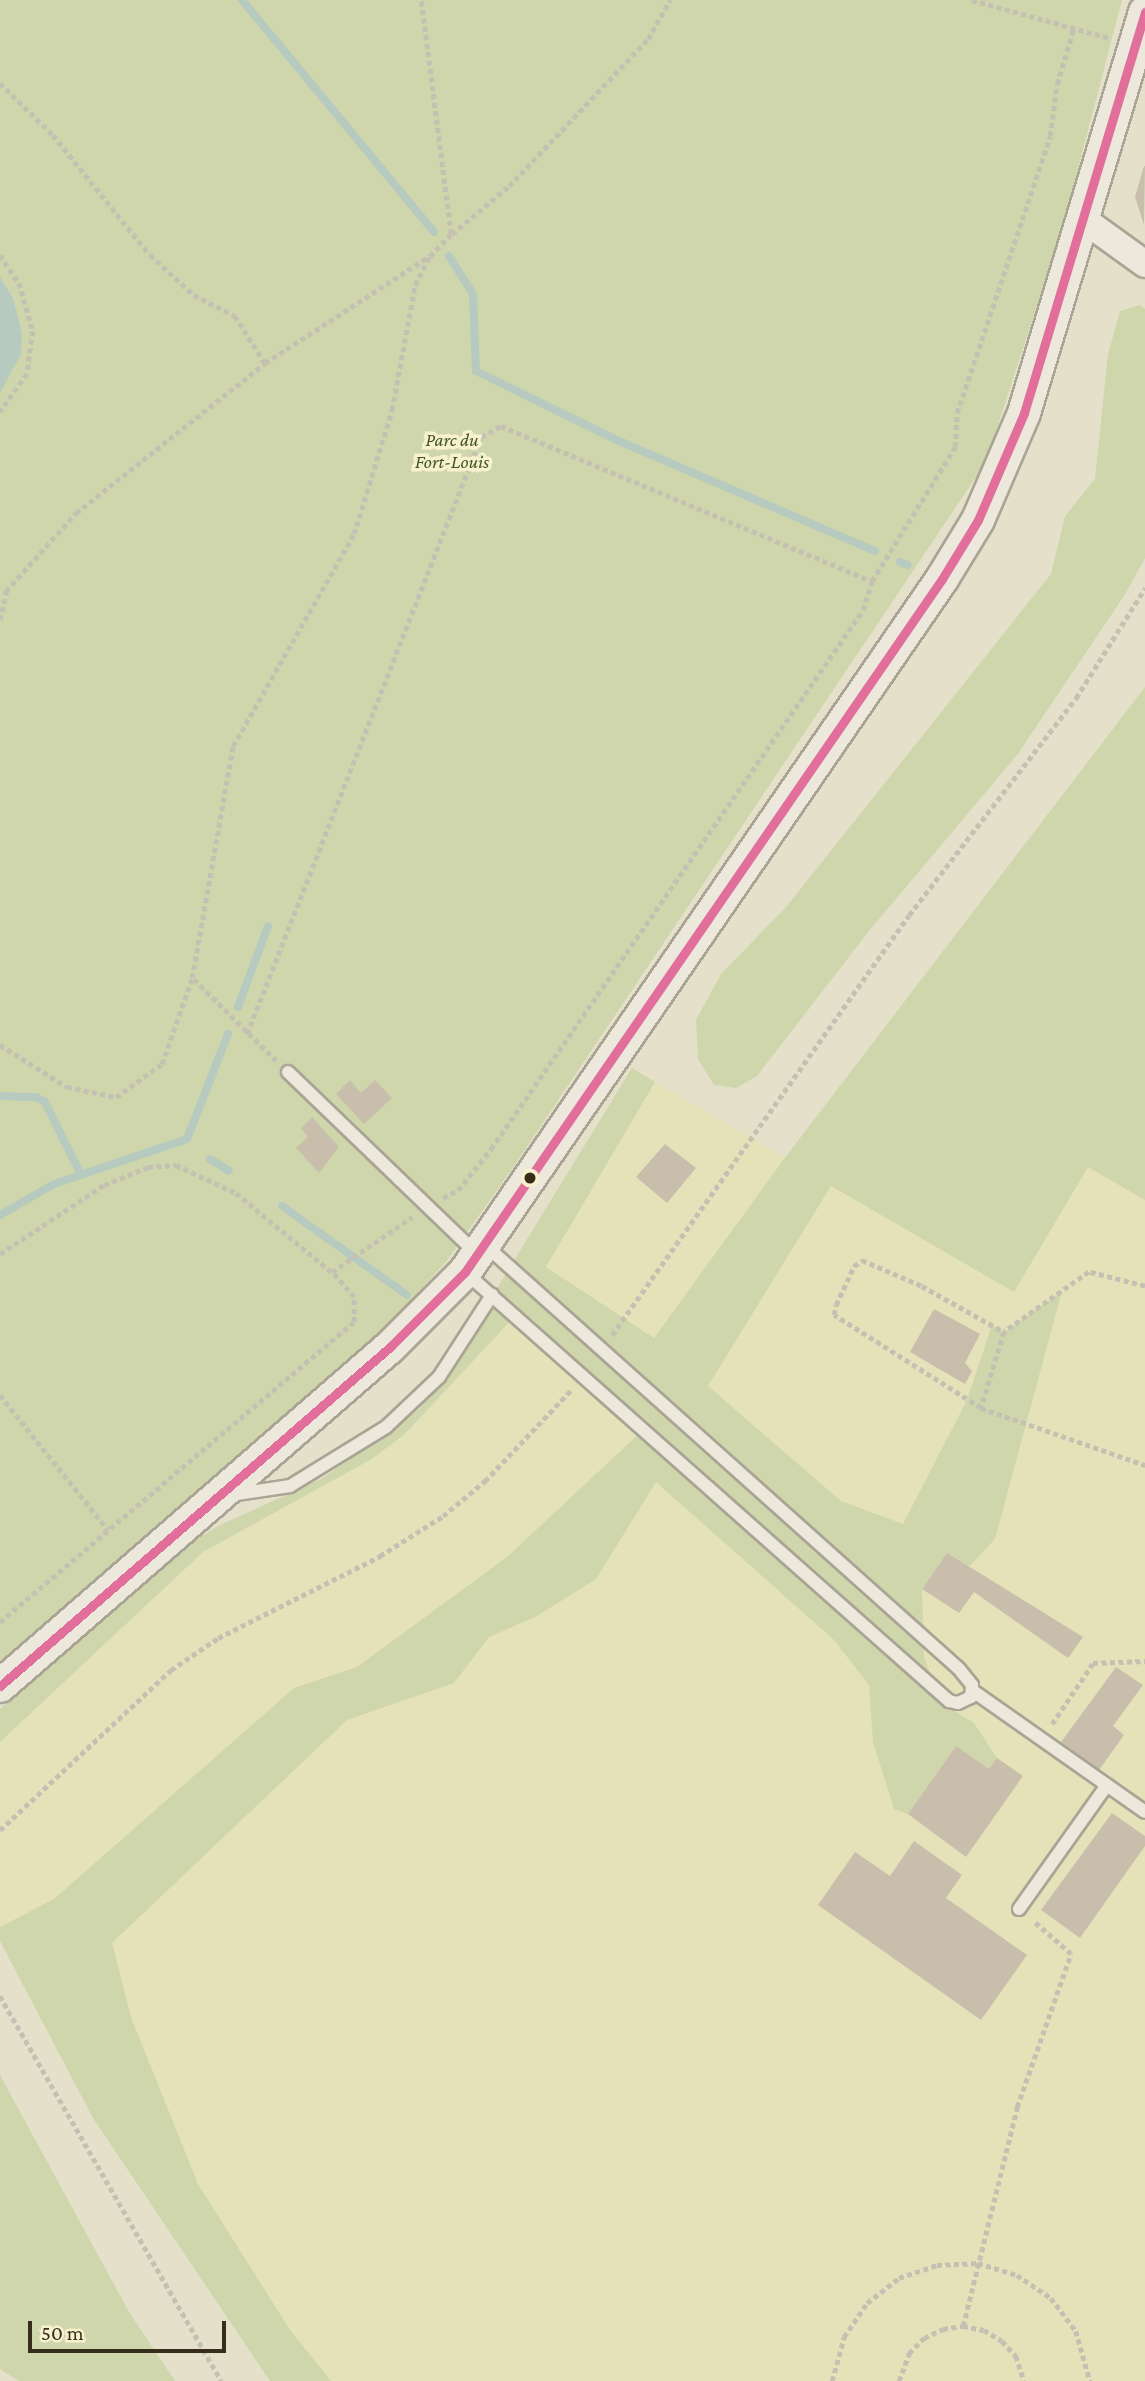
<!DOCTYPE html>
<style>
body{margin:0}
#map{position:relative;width:1145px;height:2381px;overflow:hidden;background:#e4e0ca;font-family:"Crimson Pro",serif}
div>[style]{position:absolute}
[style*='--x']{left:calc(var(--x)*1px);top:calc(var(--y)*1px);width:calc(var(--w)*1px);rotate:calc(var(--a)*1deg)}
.farmland>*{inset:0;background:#e5e2ba}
.green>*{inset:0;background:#cfd6ab}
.water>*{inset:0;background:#b6cac0}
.stream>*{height:8px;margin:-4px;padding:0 4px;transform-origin:4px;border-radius:4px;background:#b6cac0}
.building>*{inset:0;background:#c8beab}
.path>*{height:4.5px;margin-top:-2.25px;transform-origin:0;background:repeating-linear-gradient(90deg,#c4c1b3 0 5px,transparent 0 8.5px)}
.roads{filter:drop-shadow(2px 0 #a9a494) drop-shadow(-2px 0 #a9a494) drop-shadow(0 2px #a9a494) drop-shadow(0 -2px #a9a494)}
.service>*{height:12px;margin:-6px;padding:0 6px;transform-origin:6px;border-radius:6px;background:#ece9dc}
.minor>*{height:26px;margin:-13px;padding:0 13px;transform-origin:13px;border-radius:13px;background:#ece9dc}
.tertiary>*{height:32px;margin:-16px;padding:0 16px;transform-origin:16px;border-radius:16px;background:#ece9dc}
.bus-1>*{height:9px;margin:-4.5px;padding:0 4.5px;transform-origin:4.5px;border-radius:4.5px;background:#e16e9b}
.dots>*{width:19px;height:19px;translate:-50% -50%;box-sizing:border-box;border:4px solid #f7f1ce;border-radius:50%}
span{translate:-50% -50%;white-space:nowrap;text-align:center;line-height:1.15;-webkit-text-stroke:7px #f7f1ce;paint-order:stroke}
.park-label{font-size:19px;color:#405521;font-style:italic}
.scale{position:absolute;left:28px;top:2321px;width:198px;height:32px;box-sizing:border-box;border:4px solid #372d1c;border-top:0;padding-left:9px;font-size:21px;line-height:24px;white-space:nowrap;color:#372d1c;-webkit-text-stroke:5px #f7f1ce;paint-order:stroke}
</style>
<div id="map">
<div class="farmland">
<div style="clip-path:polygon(632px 1068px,1014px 1292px,1088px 1167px,1145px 1200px,1145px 2381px,270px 2381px,93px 2118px,0 1941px,0 1742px,203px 1552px,370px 1460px,420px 1420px)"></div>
</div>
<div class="green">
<div style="clip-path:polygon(0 0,1122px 0,1064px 222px,986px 462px,512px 1169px,446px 1262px,387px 1326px,0 1662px)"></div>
<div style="clip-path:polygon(1140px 305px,1145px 309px,1145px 558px,1124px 596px,1017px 755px,869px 931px,757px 1076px,736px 1088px,714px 1085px,698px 1059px,696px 1020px,721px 974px,787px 906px,1051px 574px,1065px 516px,1095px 479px,1108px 354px,1120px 311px)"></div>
<div style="clip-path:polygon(1145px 687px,1145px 1200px,1088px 1167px,1014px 1292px,831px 1186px,708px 1386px,841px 1501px,903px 1524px,967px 1400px,992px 1325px,1004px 1332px,1062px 1291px,995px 1539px,969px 1567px,947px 1553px,922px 1589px,924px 1657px,941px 1703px,974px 1723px,997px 1758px,989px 1769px,956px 1746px,908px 1814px,894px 1809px,873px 1742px,869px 1685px,834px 1640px,656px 1482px,596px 1579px,537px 1616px,489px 1637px,454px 1683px,347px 1720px,112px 1943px,131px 2017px,198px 2184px,290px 2330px,331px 2381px,270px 2381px,93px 2118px,0 1941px,0 1927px,54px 1899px,294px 1688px,357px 1667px,507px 1557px,642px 1431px,515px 1316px,404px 1435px,370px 1460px,203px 1552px,0 1742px,0 1709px,161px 1561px,218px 1526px,323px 1478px,418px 1410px,431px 1396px,632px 1068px,655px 1082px,546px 1267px,654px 1338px,784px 1159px)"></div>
<div style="clip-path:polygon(0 2075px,129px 2312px,175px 2381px,19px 2381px,0 2369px)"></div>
</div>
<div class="water">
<div style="clip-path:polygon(0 277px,13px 298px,22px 334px,21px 354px,0 393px)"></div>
</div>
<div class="stream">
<div style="--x:242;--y:0;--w:301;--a:50.4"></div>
<div style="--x:449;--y:256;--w:45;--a:57.7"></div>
<div style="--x:473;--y:294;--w:77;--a:87.8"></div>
<div style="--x:476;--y:371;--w:157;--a:26.1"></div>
<div style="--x:617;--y:440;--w:281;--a:23.3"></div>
<div style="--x:900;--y:562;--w:8;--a:23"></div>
<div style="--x:238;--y:1007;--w:86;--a:-69.7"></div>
<div style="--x:0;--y:1096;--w:36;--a:2"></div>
<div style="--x:36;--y:1097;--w:10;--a:29"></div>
<div style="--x:45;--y:1102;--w:81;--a:63.7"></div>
<div style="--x:210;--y:1159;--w:22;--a:32"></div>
<div style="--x:282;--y:1206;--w:153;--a:35.5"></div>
<div style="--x:0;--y:1215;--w:62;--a:-29.9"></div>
<div style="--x:54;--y:1184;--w:140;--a:-18.7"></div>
<div style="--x:187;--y:1139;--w:113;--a:-68.7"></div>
</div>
<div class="building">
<div style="clip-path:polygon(1144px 166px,1145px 166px,1144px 225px,1135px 197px)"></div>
<div style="clip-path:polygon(350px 1080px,361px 1093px,375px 1080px,392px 1098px,364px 1124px,336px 1094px)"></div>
<div style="clip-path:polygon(312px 1117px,339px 1147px,319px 1173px,296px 1148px,308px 1137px,301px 1128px)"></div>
<div style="clip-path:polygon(665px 1144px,696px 1168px,667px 1203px,636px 1177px)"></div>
<div style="clip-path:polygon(934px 1309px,980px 1334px,965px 1363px,972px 1371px,965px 1384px,910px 1352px)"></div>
<div style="clip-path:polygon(947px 1553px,1083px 1637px,1068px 1658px,974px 1592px,959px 1613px,922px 1589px)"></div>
<div style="clip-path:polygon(1116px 1667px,1143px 1685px,1113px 1726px,1124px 1735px,1099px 1770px,1061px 1742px)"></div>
<div style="clip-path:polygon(956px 1746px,989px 1769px,997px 1758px,1023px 1776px,966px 1857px,908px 1814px)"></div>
<div style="clip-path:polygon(1112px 1813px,1145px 1836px,1145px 1846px,1080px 1938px,1041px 1910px)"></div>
<div style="clip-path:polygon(914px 1841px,962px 1875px,946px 1898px,1027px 1955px,981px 2020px,818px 1905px,855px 1852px,890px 1876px)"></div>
</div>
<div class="path">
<div style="--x:972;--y:0;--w:142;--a:15.5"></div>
<div style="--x:0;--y:83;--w:74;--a:44.5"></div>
<div style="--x:53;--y:135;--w:154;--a:51.1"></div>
<div style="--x:150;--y:255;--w:59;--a:42.3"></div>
<div style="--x:194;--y:295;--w:46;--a:27.1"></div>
<div style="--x:235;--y:316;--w:56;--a:57.4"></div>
<div style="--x:452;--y:234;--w:75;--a:-40.1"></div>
<div style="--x:509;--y:186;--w:202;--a:-46.6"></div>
<div style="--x:648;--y:39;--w:45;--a:-60.6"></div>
<div style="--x:0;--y:255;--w:34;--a:56"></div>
<div style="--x:19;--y:283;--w:50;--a:73.7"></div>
<div style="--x:33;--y:331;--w:43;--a:97.9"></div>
<div style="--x:27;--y:374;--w:47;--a:125.4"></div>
<div style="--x:0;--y:620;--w:30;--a:-78"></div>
<div style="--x:6;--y:591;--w:105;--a:-48.1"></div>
<div style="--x:76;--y:513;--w:241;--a:-38.4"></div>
<div style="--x:265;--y:363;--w:197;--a:-33"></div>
<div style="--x:247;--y:1034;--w:641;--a:-68.6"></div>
<div style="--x:481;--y:437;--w:23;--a:-29"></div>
<div style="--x:501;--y:426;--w:402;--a:22.7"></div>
<div style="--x:0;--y:1045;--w:79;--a:32.1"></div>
<div style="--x:67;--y:1087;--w:50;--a:11.5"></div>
<div style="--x:116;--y:1097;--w:57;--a:-35.7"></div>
<div style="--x:162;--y:1064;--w:91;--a:-70.8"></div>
<div style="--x:276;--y:1061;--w:118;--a:-135.3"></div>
<div style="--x:192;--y:978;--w:236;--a:-80"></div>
<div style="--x:233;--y:746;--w:244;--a:-60.3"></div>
<div style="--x:354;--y:534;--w:130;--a:-73"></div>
<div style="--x:392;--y:410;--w:127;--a:-79.6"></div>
<div style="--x:415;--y:285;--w:33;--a:-63"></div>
<div style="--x:430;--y:256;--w:30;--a:-46"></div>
<div style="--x:451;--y:234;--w:236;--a:-97.3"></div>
<div style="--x:443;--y:1198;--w:17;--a:-28"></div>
<div style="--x:458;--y:1190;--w:53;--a:-51.2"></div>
<div style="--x:491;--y:1149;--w:655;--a:-55.39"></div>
<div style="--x:863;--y:610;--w:30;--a:-73"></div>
<div style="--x:872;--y:581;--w:158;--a:-58.2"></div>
<div style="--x:955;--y:447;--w:34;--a:-87"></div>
<div style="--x:957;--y:413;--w:292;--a:-71.4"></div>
<div style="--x:1050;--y:136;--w:52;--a:-82.3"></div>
<div style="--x:1057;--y:84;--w:59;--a:-73.4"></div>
<div style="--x:0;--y:1254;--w:125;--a:-33.6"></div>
<div style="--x:104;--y:1185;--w:48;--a:-22.2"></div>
<div style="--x:148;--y:1167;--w:28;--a:-4"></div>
<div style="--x:176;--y:1165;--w:66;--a:25"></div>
<div style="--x:236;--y:1193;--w:124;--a:39.5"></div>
<div style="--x:1145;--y:1286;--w:58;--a:-166"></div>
<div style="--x:1089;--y:1272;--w:104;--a:144.8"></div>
<div style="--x:1004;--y:1332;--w:79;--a:106.8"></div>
<div style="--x:981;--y:1408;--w:174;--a:19.2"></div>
<div style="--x:612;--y:1335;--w:514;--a:-54.73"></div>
<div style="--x:909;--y:915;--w:274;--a:-52.4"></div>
<div style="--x:1076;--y:698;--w:130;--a:-57.9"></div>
<div style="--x:0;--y:1395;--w:173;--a:51.3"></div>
<div style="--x:981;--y:1408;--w:174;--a:-147.7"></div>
<div style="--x:834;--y:1315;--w:10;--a:-79"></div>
<div style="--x:836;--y:1305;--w:43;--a:-65.2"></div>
<div style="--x:854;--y:1266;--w:10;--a:-37"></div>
<div style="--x:862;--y:1260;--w:65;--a:23.4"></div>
<div style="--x:922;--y:1286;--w:94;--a:29.3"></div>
<div style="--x:0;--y:1622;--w:464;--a:-40.3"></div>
<div style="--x:354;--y:1322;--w:25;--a:-90"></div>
<div style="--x:354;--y:1297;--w:33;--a:-131"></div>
<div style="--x:332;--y:1272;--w:97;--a:-34.5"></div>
<div style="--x:1052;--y:1724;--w:73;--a:-56.1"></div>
<div style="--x:1093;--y:1663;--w:52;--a:-2.2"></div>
<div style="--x:0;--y:1830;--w:234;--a:-43.1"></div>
<div style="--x:171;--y:1670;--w:57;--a:-34.2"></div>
<div style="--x:218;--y:1638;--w:182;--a:-26.8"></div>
<div style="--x:380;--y:1556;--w:75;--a:-32.4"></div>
<div style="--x:443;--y:1516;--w:55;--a:-39.8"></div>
<div style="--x:485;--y:1481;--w:125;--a:-46.6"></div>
<div style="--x:0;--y:1996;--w:444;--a:60.1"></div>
<div style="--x:963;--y:2326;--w:226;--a:-76.1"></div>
<div style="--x:1017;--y:2107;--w:162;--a:-70.6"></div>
<div style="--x:1071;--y:1954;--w:50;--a:-139"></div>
<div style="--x:832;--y:2381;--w:46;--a:-74.7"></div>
<div style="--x:844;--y:2337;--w:41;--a:-55.9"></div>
<div style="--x:867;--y:2303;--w:41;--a:-38"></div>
<div style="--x:899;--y:2278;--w:40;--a:-18.9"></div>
<div style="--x:937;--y:2265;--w:41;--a:-2.8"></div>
<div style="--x:978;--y:2263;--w:41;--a:17.1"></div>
<div style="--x:1017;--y:2275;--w:41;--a:34.1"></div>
<div style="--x:1051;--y:2298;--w:41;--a:52.9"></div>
<div style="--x:1076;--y:2331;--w:52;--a:74.4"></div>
<div style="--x:899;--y:2381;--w:30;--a:-70"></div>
<div style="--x:909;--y:2353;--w:21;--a:-45"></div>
<div style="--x:924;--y:2338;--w:21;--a:-25"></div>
<div style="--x:943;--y:2329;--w:20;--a:-9"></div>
<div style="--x:963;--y:2326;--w:21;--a:11"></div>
<div style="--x:984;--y:2330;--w:21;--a:31"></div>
<div style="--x:1002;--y:2341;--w:21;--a:47"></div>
<div style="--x:1016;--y:2356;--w:26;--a:72"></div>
</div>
<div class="roads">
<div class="service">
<div style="--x:288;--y:1072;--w:262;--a:43.9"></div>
<div style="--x:465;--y:1272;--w:647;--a:41.55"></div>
<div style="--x:949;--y:1701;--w:9;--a:13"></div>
<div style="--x:958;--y:1703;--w:14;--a:-25"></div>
<div style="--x:971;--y:1697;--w:12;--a:-85"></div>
<div style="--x:972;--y:1685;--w:22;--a:-129"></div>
<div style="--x:958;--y:1668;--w:635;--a:-138.19"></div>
<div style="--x:230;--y:1495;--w:61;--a:-8.5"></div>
<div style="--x:290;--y:1486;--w:113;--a:-31.6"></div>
<div style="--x:386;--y:1427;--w:73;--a:-43.3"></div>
<div style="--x:439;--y:1377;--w:98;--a:-57.1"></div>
<div style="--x:973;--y:1691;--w:210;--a:35.1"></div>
<div style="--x:1019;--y:1909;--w:152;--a:-54.6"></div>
</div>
<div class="minor">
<div style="--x:1084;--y:220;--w:75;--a:35.8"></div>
</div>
<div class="tertiary">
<div style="--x:0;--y:1686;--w:517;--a:-41"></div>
<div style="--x:390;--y:1347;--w:106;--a:-45"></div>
<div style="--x:465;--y:1272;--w:841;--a:-55.46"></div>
<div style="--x:942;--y:579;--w:69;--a:-58.6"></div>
<div style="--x:978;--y:520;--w:116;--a:-66.7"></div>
<div style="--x:1024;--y:413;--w:419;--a:-73.2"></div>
</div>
</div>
<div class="bus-1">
<div style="--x:0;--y:1686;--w:517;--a:-41"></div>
<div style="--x:390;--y:1347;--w:106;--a:-45"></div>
<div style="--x:465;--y:1272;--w:841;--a:-55.46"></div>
<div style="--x:942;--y:579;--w:69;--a:-58.6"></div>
<div style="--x:978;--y:520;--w:116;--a:-66.7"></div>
<div style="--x:1024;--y:413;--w:419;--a:-73.2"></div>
</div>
<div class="dots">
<div style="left:530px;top:1178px;background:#372d1c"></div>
</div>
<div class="park-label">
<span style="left:452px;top:451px">Parc du<br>Fort-Louis</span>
</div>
<div class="scale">50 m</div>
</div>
